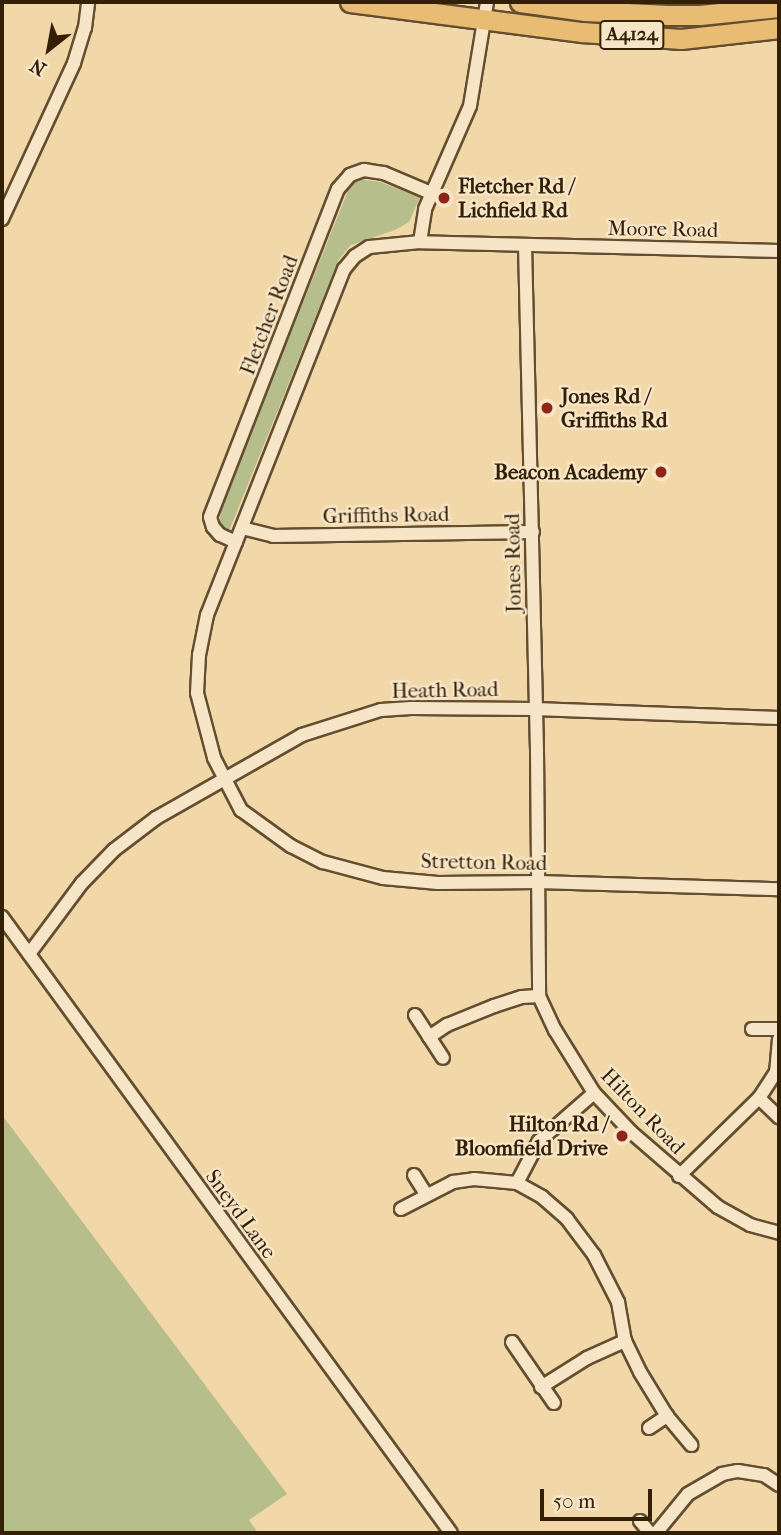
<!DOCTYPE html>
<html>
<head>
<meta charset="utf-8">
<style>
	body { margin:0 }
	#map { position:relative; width:781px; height:1535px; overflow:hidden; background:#f2d7a9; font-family:"IM FELL French Canon",serif }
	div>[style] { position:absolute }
	.green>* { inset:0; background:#b6bf8b }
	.roads { filter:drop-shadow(2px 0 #634e30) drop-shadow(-2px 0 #634e30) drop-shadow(0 2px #634e30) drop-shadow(0 -2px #634e30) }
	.street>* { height:12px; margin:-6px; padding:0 6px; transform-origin:6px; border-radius:6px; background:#f7e5c7 }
	.primary>* { height:19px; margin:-9.5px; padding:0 9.5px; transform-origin:9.5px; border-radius:9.5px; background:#e9bc74 }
	.dots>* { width:19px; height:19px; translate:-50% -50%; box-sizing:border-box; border:4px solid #f7e5c7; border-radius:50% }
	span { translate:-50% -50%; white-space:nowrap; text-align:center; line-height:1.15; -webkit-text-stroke:5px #f7e5c7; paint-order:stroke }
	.shield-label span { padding:2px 5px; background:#f7e5c7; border:2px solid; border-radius:5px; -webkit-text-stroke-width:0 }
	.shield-label { font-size:19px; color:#332007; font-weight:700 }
	.poi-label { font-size:21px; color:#332007; font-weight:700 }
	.left { translate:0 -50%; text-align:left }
	.right { translate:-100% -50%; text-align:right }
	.street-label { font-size:21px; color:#332007 }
	.frame { position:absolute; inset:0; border:4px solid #332007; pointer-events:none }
	.north { position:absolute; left:14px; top:14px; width:70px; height:70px; -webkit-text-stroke:5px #f7e5c7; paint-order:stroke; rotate:211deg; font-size:19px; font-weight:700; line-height:28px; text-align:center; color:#332007 }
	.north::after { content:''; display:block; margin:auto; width:24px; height:32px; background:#332007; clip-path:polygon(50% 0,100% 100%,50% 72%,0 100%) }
	.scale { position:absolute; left:540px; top:1489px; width:112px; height:32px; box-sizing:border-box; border:4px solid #332007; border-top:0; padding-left:9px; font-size:21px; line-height:24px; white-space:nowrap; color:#332007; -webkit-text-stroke:5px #f7e5c7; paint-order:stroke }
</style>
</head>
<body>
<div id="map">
	<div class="green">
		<i style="clip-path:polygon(359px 179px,380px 182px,420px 197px,409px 222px,395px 230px,351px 245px,339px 259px,229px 531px,220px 522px,221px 505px,350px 186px)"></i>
		<i style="clip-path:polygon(2px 1115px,287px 1494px,249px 1520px,258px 1533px,2px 1533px)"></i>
	</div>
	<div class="roads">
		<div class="street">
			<i style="left:2px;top:219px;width:172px;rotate:-65.2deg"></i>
			<i style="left:74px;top:63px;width:37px;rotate:-73deg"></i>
			<i style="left:85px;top:28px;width:26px;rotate:-83deg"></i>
			<i style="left:420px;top:242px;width:33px;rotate:-81deg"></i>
			<i style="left:425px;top:209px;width:112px;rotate:-66.4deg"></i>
			<i style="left:470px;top:106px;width:105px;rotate:-80.7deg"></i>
			<i style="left:525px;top:245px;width:506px;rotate:88.64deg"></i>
			<i style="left:537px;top:751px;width:245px;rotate:89.5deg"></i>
			<i style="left:539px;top:996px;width:38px;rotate:65deg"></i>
			<i style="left:555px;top:1030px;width:74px;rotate:58.2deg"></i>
			<i style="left:594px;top:1093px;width:54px;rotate:46.5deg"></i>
			<i style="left:631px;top:1132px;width:115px;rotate:40.8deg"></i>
			<i style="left:718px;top:1207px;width:37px;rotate:29deg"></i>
			<i style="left:750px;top:1225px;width:30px;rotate:15deg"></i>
			<i style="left:779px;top:251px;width:359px;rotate:-178.6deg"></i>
			<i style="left:420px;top:242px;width:51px;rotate:174.4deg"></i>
			<i style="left:369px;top:247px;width:17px;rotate:147deg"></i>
			<i style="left:355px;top:256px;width:17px;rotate:130deg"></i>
			<i style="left:344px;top:269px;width:372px;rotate:111.6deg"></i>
			<i style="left:207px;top:615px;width:41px;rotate:101.3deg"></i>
			<i style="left:199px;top:655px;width:38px;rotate:93deg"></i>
			<i style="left:197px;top:693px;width:67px;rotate:75.3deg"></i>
			<i style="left:214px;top:758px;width:59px;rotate:62.6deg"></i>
			<i style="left:241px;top:810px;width:62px;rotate:35.8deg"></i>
			<i style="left:291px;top:846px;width:36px;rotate:27deg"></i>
			<i style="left:323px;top:862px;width:62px;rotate:14.9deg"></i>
			<i style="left:383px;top:878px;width:55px;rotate:5.2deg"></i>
			<i style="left:438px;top:883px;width:100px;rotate:-0.6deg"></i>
			<i style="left:538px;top:882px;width:241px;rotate:1.7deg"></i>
			<i style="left:242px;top:528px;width:32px;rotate:14deg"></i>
			<i style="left:273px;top:536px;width:260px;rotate:-0.9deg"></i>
			<i style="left:236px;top:542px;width:17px;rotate:-156deg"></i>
			<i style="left:220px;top:535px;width:11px;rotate:-131deg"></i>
			<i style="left:213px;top:527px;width:10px;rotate:-107deg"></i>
			<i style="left:210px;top:517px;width:352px;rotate:-68.7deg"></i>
			<i style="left:338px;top:189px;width:18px;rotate:-49deg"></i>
			<i style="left:350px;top:175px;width:15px;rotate:-20deg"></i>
			<i style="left:364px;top:170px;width:20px;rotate:9deg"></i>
			<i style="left:384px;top:173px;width:51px;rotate:23.1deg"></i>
			<i style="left:2px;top:917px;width:762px;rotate:53.91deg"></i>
			<i style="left:29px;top:954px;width:89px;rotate:-53.3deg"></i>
			<i style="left:82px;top:883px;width:46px;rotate:-45.9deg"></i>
			<i style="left:114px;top:850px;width:53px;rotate:-37.3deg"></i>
			<i style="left:156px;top:818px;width:168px;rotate:-29.6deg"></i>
			<i style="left:302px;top:735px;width:83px;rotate:-17.6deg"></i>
			<i style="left:381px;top:710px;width:30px;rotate:-4deg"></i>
			<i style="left:411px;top:708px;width:124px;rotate:0.5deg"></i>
			<i style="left:535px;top:709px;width:244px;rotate:2.1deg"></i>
			<i style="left:415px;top:1015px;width:51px;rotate:56.9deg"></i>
			<i style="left:752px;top:1029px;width:27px"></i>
			<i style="left:429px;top:1037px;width:22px;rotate:-34deg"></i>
			<i style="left:447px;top:1025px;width:51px;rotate:-22deg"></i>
			<i style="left:494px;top:1006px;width:29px;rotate:-18deg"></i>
			<i style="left:522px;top:997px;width:17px;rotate:-3deg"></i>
			<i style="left:779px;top:1039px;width:33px;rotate:95deg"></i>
			<i style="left:776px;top:1072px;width:31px;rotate:123deg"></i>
			<i style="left:759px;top:1098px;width:28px;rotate:44deg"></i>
			<i style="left:414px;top:1175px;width:22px;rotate:58deg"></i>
			<i style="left:679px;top:1176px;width:112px;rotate:-44.3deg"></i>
			<i style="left:517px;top:1183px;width:29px;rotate:29deg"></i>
			<i style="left:542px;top:1197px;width:33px;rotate:41deg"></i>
			<i style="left:567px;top:1219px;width:45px;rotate:53.1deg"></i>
			<i style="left:594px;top:1255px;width:53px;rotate:62.9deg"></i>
			<i style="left:618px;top:1302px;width:40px;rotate:80deg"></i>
			<i style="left:625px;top:1341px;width:34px;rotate:64deg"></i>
			<i style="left:640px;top:1372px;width:52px;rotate:58.5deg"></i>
			<i style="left:667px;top:1416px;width:38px;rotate:50deg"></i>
			<i style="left:401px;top:1209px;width:59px;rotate:-27.4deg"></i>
			<i style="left:453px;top:1182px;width:21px;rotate:-8deg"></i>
			<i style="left:474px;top:1179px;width:43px;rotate:5.3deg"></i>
			<i style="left:517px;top:1183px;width:47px;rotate:-62.4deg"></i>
			<i style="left:539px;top:1141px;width:73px;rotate:-41.1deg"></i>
			<i style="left:512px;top:1342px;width:74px;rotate:55.5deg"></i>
			<i style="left:541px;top:1387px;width:54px;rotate:-32.2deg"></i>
			<i style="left:587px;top:1358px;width:42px;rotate:-24.1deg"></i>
			<i style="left:649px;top:1428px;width:22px;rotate:-34deg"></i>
			<i style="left:640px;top:1521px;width:16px;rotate:50deg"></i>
			<i style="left:656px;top:1533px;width:50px;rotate:-50.6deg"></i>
			<i style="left:688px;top:1494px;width:39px;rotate:-30deg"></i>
			<i style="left:722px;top:1474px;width:16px;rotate:-11deg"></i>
			<i style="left:738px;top:1471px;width:26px;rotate:9deg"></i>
			<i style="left:764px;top:1475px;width:18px;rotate:34deg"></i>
		</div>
		<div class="primary">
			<i style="left:350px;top:2px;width:234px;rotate:7.4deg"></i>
			<i style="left:582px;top:32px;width:99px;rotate:4deg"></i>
			<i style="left:681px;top:39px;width:99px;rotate:-6.4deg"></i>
			<i style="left:520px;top:2px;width:66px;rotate:7.9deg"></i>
			<i style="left:585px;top:11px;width:83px;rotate:2.8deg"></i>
			<i style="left:668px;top:15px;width:32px"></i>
			<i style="left:700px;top:15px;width:79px;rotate:-5.8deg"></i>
		</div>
	</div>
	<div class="dots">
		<i style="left:444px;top:198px;background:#8f2418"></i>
		<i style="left:547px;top:408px;background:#8f2418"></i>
		<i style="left:661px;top:472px;background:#8f2418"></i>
		<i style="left:622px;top:1136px;background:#8f2418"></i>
	</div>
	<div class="shield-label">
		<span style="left:632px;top:35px">A4124</span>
	</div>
	<div class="poi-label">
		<span class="left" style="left:458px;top:198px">Fletcher Rd /<br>Lichfield Rd</span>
		<span class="left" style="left:561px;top:408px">Jones Rd /<br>Griffiths Rd</span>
		<span class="right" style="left:647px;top:472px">Beacon Academy</span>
		<span class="right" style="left:608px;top:1136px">Hilton Rd /<br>Bloomfield Drive</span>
	</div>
	<div class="street-label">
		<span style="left:663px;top:229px;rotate:1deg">Moore Road</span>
		<span style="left:269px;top:315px;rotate:-69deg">Fletcher Road</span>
		<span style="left:386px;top:515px;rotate:-1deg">Griffiths Road</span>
		<span style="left:513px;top:563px;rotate:-91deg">Jones Road</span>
		<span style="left:445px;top:690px;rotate:-1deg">Heath Road</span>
		<span style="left:484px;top:862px;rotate:1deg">Stretton Road</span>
		<span style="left:643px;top:1111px;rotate:46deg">Hilton Road</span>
		<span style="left:241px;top:1214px;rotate:54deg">Sneyd Lane</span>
	</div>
	<div class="frame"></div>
	<div class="north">N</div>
	<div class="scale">50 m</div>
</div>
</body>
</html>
